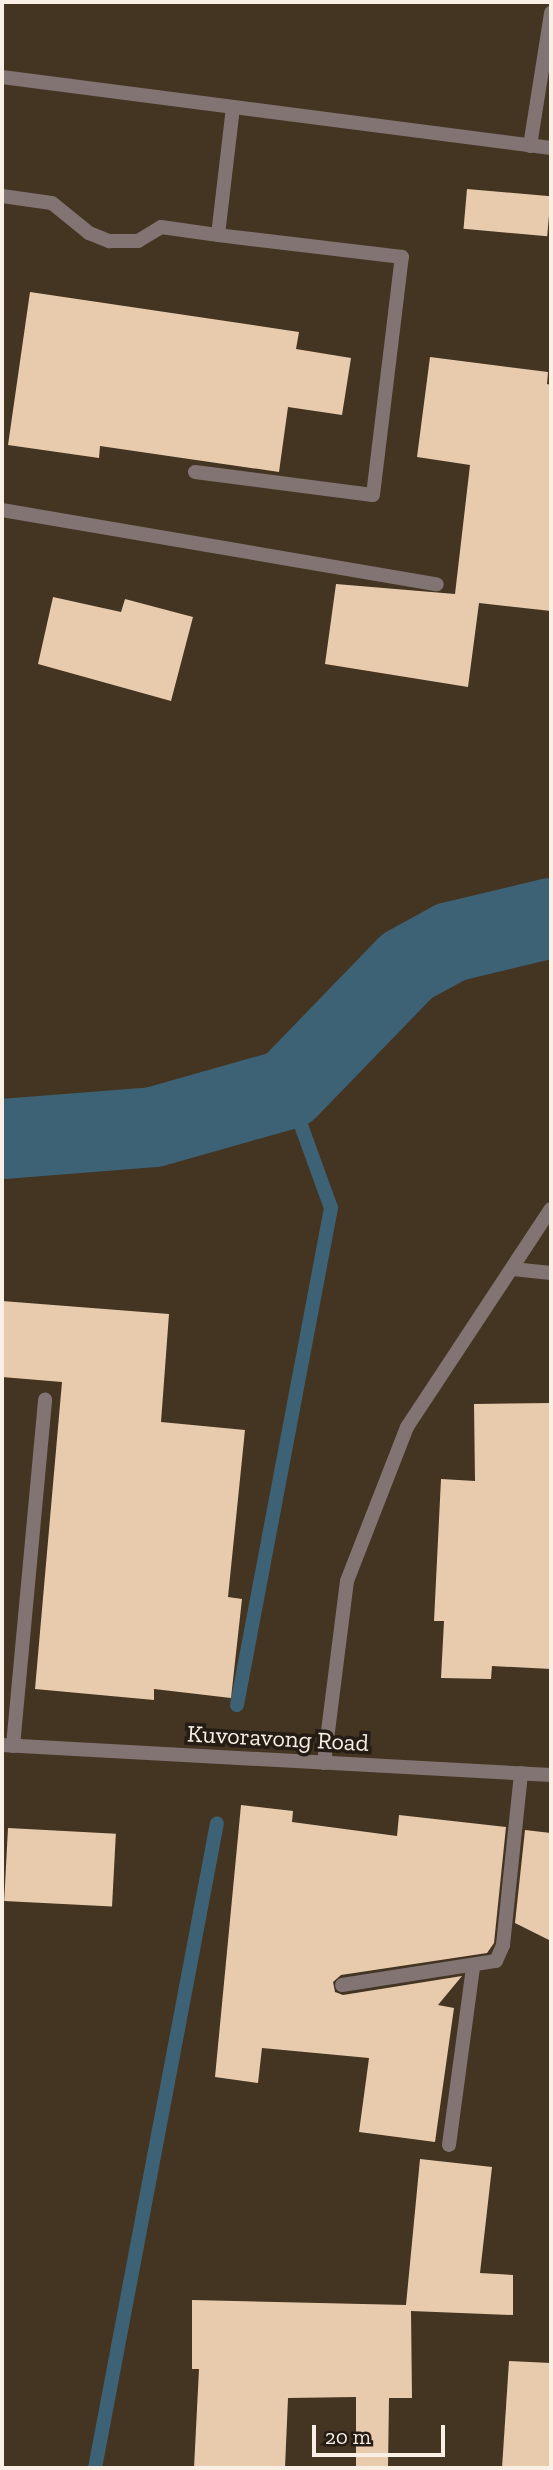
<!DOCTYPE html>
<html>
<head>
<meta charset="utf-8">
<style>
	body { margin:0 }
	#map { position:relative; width:553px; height:2470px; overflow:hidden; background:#443422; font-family:"Zilla Slab",serif }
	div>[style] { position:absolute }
	.stream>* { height:14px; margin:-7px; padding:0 7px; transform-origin:7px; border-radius:7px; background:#3e6275 }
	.river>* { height:80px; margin:-40px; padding:0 40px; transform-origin:40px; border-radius:40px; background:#3e6275 }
	.building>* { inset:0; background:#e8cbad; transform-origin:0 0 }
	.service>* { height:14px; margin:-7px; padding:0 7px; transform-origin:7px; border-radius:7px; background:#817473 }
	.minor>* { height:14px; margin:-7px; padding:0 7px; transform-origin:7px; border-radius:7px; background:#817473 }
	.tertiary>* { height:14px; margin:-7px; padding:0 7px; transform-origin:7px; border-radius:7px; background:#817473 }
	span { translate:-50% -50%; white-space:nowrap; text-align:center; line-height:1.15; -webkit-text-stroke:7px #251d15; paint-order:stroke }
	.street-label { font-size:24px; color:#faefe5 }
	.frame { position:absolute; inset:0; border:4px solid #faefe5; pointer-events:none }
	.scale { position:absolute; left:312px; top:2425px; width:133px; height:32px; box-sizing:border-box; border:4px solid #faefe5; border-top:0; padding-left:9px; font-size:21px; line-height:24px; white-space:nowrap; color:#faefe5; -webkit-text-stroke:5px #251d15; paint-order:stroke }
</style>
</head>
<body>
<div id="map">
	<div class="stream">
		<i style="left:237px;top:1705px;width:506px;rotate:-79.29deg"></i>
		<i style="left:331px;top:1208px;width:127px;rotate:-109.9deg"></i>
		<i style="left:95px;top:2468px;width:656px;rotate:-79.29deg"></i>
	</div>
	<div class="river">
		<i style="left:2px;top:1139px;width:152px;rotate:-4.5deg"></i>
		<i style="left:154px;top:1127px;width:139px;rotate:-15.8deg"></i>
		<i style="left:288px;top:1089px;width:171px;rotate:-45.9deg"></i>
		<i style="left:407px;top:966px;width:50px;rotate:-28.6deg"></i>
		<i style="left:451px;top:942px;width:103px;rotate:-13.5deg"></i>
	</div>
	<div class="building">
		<i style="left:467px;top:189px;width:84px;height:40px;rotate:5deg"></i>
		<i style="clip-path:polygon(30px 292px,299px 332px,296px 349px,351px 358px,342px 415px,288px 407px,279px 472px,100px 446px,99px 458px,8px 445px)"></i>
		<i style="clip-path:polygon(430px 357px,548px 372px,547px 384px,551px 385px,551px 611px,479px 603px,468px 687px,325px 664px,336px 584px,455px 594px,470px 465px,417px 457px)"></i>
		<i style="clip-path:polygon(53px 597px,121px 612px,125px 599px,193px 617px,171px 701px,38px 664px)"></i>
		<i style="clip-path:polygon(2px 1301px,169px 1314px,161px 1422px,245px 1430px,228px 1597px,242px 1599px,231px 1698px,154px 1689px,154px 1700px,35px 1689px,62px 1382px,2px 1377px)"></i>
		<i style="clip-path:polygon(551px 1403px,551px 1669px,492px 1666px,491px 1679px,441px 1678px,444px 1621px,434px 1621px,441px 1479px,475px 1481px,474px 1404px)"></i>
		<i style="clip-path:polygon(241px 1805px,293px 1811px,292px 1822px,397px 1836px,399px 1815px,506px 1827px,494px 1943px,487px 1953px,341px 1975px,333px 1982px,335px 1992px,343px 1995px,462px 1976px,438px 2005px,454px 2008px,435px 2142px,359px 2132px,369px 2058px,262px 2048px,258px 2083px,215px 2077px)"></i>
		<i style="left:8px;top:1828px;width:108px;height:73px;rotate:3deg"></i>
		<i style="clip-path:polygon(525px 1830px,551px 1833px,551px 1941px,515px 1923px)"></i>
		<i style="clip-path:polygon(420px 2159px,492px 2167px,480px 2273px,513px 2275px,513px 2315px,411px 2311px,412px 2398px,389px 2398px,388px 2468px,356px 2468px,356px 2397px,288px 2398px,285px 2468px,194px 2468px,199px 2369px,192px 2369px,192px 2300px,406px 2305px)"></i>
		<i style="clip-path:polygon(509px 2361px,551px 2363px,551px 2468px,502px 2468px)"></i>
	</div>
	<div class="service">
		<i style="left:2px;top:196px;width:50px;rotate:8deg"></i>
		<i style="left:52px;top:203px;width:48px;rotate:39deg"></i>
		<i style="left:89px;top:233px;width:22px;rotate:22deg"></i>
		<i style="left:109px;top:241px;width:29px"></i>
		<i style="left:138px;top:241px;width:27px;rotate:-31deg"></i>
		<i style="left:161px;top:227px;width:58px;rotate:8deg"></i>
		<i style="left:218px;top:235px;width:128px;rotate:-83.3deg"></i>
		<i style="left:195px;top:472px;width:179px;rotate:7.4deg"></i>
		<i style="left:373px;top:495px;width:240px;rotate:-83.1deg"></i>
		<i style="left:402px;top:257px;width:185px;rotate:-173.2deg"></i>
		<i style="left:2px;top:510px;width:441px;rotate:9.7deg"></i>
		<i style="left:13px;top:1746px;width:348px;rotate:-84.7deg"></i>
		<i style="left:342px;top:1985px;width:156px;rotate:-8.9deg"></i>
		<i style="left:496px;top:1961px;width:17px;rotate:-66deg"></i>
		<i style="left:503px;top:1945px;width:173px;rotate:-84deg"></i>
		<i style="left:449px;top:2145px;width:180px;rotate:-82.3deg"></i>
	</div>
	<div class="minor">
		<i style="left:2px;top:77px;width:554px;rotate:7.37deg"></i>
		<i style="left:530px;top:146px;width:135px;rotate:-81deg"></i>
		<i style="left:513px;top:1269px;width:38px;rotate:6deg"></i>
		<i style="left:324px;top:1763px;width:183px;rotate:-82.8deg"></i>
		<i style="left:347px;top:1581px;width:165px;rotate:-68.7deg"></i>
		<i style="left:407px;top:1427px;width:261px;rotate:-56.6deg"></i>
	</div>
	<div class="tertiary">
		<i style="left:2px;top:1745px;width:550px;rotate:3.13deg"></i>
	</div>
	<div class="street-label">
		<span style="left:278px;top:1738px;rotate:3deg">Kuvoravong Road</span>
	</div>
	<div class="frame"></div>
	<div class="scale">20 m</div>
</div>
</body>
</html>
